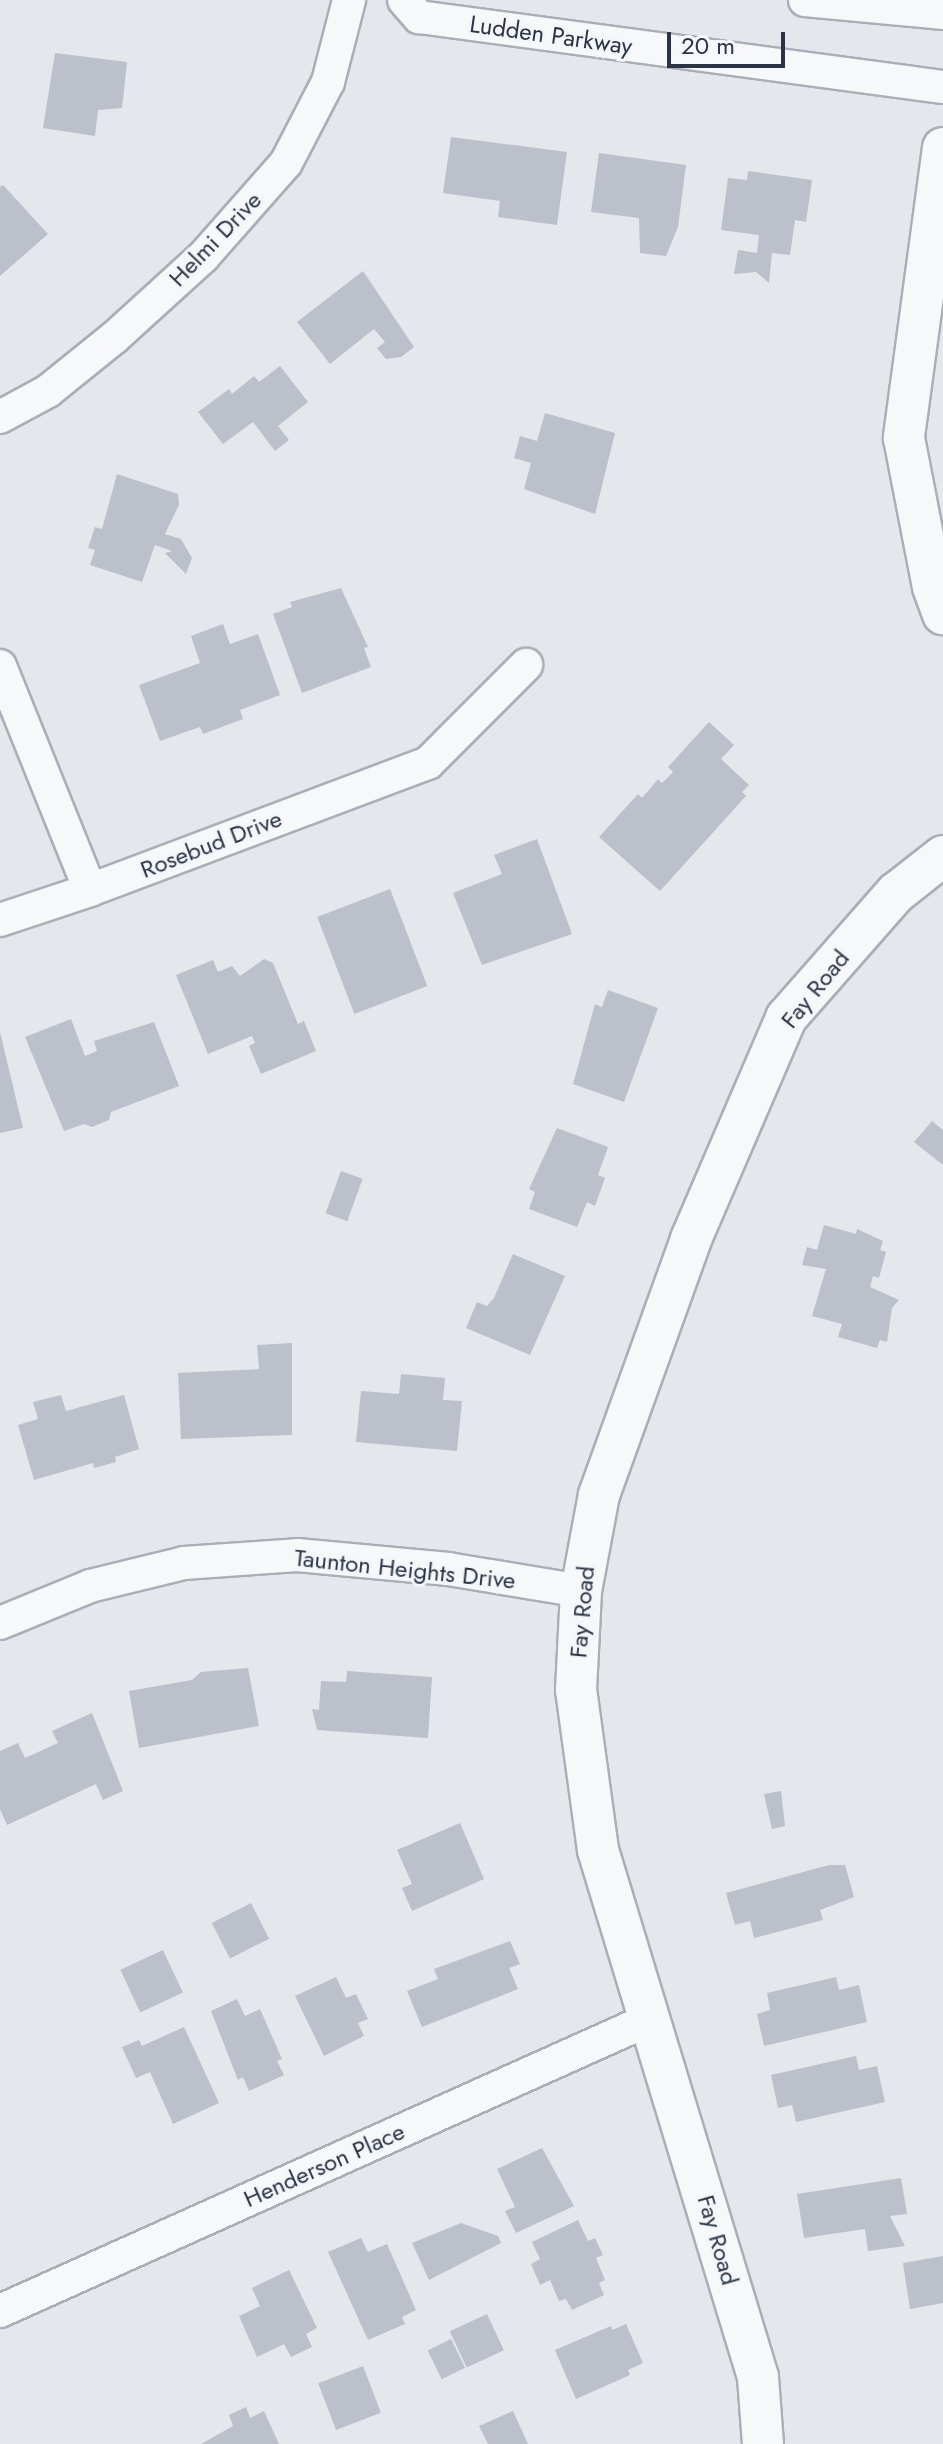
<!DOCTYPE html>
<html>
<head>
<meta charset="utf-8">
<style>
	body { margin:0 }
	#map { position:relative; width:943px; height:2444px; overflow:hidden; background:#e4e7ec; font-family:Jost,sans-serif }
	div>[style] { position:absolute }
	.building>* { inset:0; background:#bbc0ca; transform-origin:0 0 }
	.roads { filter:drop-shadow(2px 0 #a9aeb7) drop-shadow(-2px 0 #a9aeb7) drop-shadow(0 2px #a9aeb7) drop-shadow(0 -2px #a9aeb7) }
	.minor>* { height:32px; margin:-16px; padding:0 16px; transform-origin:16px; border-radius:16px; background:#f7f8fa }
	.tertiary>* { height:40px; margin:-20px; padding:0 20px; transform-origin:20px; border-radius:20px; background:#f7f8fa }
	span { translate:-50% -50%; white-space:nowrap; text-align:center; line-height:1.15; -webkit-text-stroke:6px #f4f6f9; paint-order:stroke }
	.street-label { font-size:24px; color:#2b3445 }
	.scale { position:absolute; left:667px; top:32px; width:118px; height:36px; box-sizing:border-box; border:4px solid #2b3445; border-top:0; padding-left:10px; font-size:24px; line-height:28px; white-space:nowrap; color:#2b3445; -webkit-text-stroke:6px #f4f6f9; paint-order:stroke }
</style>
</head>
<body>
<div id="map">
	<div class="building">
		<i style="clip-path:polygon(55px 53px,127px 62px,122px 108px,98px 110px,95px 136px,43px 128px)"></i>
		<i style="clip-path:polygon(451px 137px,567px 152px,557px 225px,498px 217px,500px 201px,443px 193px)"></i>
		<i style="clip-path:polygon(599px 153px,686px 165px,678px 227px,666px 256px,640px 253px,639px 218px,591px 212px)"></i>
		<i style="clip-path:polygon(748px 171px,812px 180px,806px 222px,795px 220px,790px 255px,772px 253px,769px 283px,756px 272px,734px 274px,738px 250px,757px 253px,759px 235px,721px 230px,728px 178px,747px 180px)"></i>
		<i style="clip-path:polygon(3px 185px,48px 234px,0 276px,0 187px)"></i>
		<i style="clip-path:polygon(363px 271px,414px 347px,401px 357px,386px 359px,377px 348px,385px 342px,374px 329px,330px 364px,297px 322px)"></i>
		<i style="clip-path:polygon(280px 366px,308px 402px,278px 426px,289px 440px,275px 451px,253px 422px,223px 444px,198px 412px,229px 389px,232px 394px,254px 376px,259px 382px)"></i>
		<i style="clip-path:polygon(545px 413px,615px 433px,595px 514px,524px 489px,531px 463px,514px 458px,520px 436px,537px 441px)"></i>
		<i style="clip-path:polygon(117px 474px,178px 494px,179px 505px,165px 534px,181px 539px,192px 558px,186px 574px,165px 553px,172px 551px,155px 545px,142px 582px,90px 565px,95px 550px,88px 548px,95px 527px,102px 529px)"></i>
		<i style="clip-path:polygon(341px 588px,368px 647px,364px 648px,371px 667px,302px 693px,273px 614px,292px 607px,290px 602px)"></i>
		<i style="clip-path:polygon(223px 624px,230px 644px,258px 634px,280px 695px,240px 710px,243px 719px,203px 734px,200px 727px,160px 741px,139px 685px,200px 663px,191px 636px)"></i>
		<i style="clip-path:polygon(709px 722px,734px 745px,721px 759px,749px 785px,742px 792px,746px 796px,660px 891px,599px 837px,638px 794px,642px 798px,658px 779px,662px 783px,673px 772px,668px 767px)"></i>
		<i style="clip-path:polygon(537px 839px,572px 934px,482px 965px,453px 893px,502px 874px,494px 855px)"></i>
		<i style="left:390px;top:889px;width:104px;height:78px;rotate:69deg"></i>
		<i style="clip-path:polygon(264px 959px,273px 963px,298px 1024px,304px 1021px,316px 1051px,261px 1074px,249px 1046px,255px 1043px,252px 1036px,208px 1054px,176px 975px,213px 960px,218px 972px,232px 966px,240px 976px)"></i>
		<i style="clip-path:polygon(608px 990px,658px 1008px,624px 1102px,573px 1084px,595px 1004px,602px 1007px)"></i>
		<i style="clip-path:polygon(71px 1019px,85px 1056px,97px 1051px,94px 1041px,154px 1022px,179px 1086px,111px 1112px,109px 1120px,92px 1127px,84px 1124px,64px 1131px,25px 1037px)"></i>
		<i style="clip-path:polygon(0 1032px,23px 1128px,0 1133px)"></i>
		<i style="clip-path:polygon(932px 1121px,943px 1130px,943px 1165px,914px 1142px)"></i>
		<i style="clip-path:polygon(557px 1128px,608px 1147px,598px 1175px,605px 1178px,595px 1206px,587px 1202px,577px 1227px,529px 1209px,535px 1192px,529px 1189px)"></i>
		<i style="left:341px;top:1171px;width:23px;height:45px;rotate:20deg"></i>
		<i style="clip-path:polygon(824px 1225px,856px 1234px,857px 1229px,883px 1241px,880px 1250px,886px 1252px,879px 1278px,873px 1276px,870px 1287px,899px 1300px,892px 1308px,887px 1342px,880px 1340px,877px 1348px,838px 1337px,842px 1324px,812px 1316px,826px 1269px,802px 1265px,807px 1247px,817px 1250px)"></i>
		<i style="clip-path:polygon(513px 1254px,565px 1276px,530px 1355px,466px 1328px,477px 1302px,487px 1306px,494px 1298px)"></i>
		<i style="clip-path:polygon(292px 1343px,292px 1435px,181px 1439px,178px 1373px,259px 1369px,257px 1345px)"></i>
		<i style="clip-path:polygon(401px 1374px,445px 1378px,443px 1400px,462px 1401px,457px 1451px,356px 1442px,361px 1391px,399px 1394px)"></i>
		<i style="clip-path:polygon(61px 1395px,66px 1411px,124px 1395px,139px 1449px,115px 1457px,116px 1462px,94px 1468px,93px 1463px,34px 1480px,18px 1425px,38px 1419px,33px 1402px)"></i>
		<i style="clip-path:polygon(248px 1668px,259px 1726px,139px 1748px,129px 1691px,192px 1680px,201px 1672px)"></i>
		<i style="clip-path:polygon(347px 1671px,432px 1677px,428px 1738px,317px 1730px,312px 1709px,319px 1710px,321px 1681px,346px 1682px)"></i>
		<i style="clip-path:polygon(92px 1713px,123px 1791px,103px 1800px,96px 1784px,7px 1825px,0 1809px,0 1751px,18px 1743px,25px 1758px,58px 1743px,52px 1731px)"></i>
		<i style="clip-path:polygon(781px 1791px,785px 1826px,772px 1829px,764px 1794px)"></i>
		<i style="clip-path:polygon(460px 1823px,484px 1879px,412px 1911px,402px 1888px,412px 1884px,397px 1850px)"></i>
		<i style="clip-path:polygon(829px 1865px,845px 1865px,854px 1897px,820px 1910px,823px 1920px,754px 1938px,750px 1921px,735px 1925px,726px 1893px)"></i>
		<i style="left:251px;top:1903px;width:40px;height:44px;rotate:63deg"></i>
		<i style="clip-path:polygon(510px 1941px,520px 1964px,509px 1968px,518px 1989px,422px 2027px,407px 1991px,438px 1979px,434px 1969px)"></i>
		<i style="left:163px;top:1950px;width:47px;height:47px;rotate:65deg"></i>
		<i style="clip-path:polygon(336px 1977px,346px 1998px,356px 1994px,368px 2019px,358px 2023px,364px 2036px,324px 2056px,295px 1996px)"></i>
		<i style="clip-path:polygon(836px 1977px,839px 1990px,859px 1985px,867px 2022px,764px 2046px,757px 2014px,770px 2010px,767px 1993px)"></i>
		<i style="clip-path:polygon(237px 1999px,245px 2016px,260px 2009px,282px 2059px,277px 2061px,284px 2075px,249px 2091px,243px 2077px,238px 2080px,211px 2011px)"></i>
		<i style="clip-path:polygon(184px 2027px,219px 2103px,173px 2124px,150px 2072px,136px 2078px,122px 2047px,139px 2040px,142px 2046px)"></i>
		<i style="clip-path:polygon(856px 2056px,859px 2070px,877px 2066px,885px 2102px,796px 2122px,792px 2105px,778px 2108px,771px 2075px)"></i>
		<i style="clip-path:polygon(542px 2148px,574px 2206px,516px 2233px,505px 2211px,515px 2207px,497px 2169px)"></i>
		<i style="clip-path:polygon(901px 2178px,907px 2214px,890px 2216px,905px 2246px,868px 2251px,865px 2229px,804px 2238px,797px 2194px)"></i>
		<i style="clip-path:polygon(578px 2220px,588px 2241px,595px 2238px,603px 2255px,596px 2258px,605px 2280px,599px 2283px,604px 2295px,572px 2310px,566px 2299px,559px 2301px,550px 2280px,540px 2285px,531px 2264px,540px 2259px,532px 2242px)"></i>
		<i style="clip-path:polygon(461px 2223px,498px 2236px,501px 2243px,429px 2280px,412px 2243px)"></i>
		<i style="clip-path:polygon(361px 2238px,368px 2252px,387px 2244px,416px 2310px,402px 2317px,405px 2324px,368px 2340px,328px 2252px)"></i>
		<i style="clip-path:polygon(943px 2256px,943px 2303px,910px 2309px,903px 2263px)"></i>
		<i style="clip-path:polygon(289px 2270px,317px 2328px,306px 2334px,312px 2347px,291px 2357px,284px 2344px,257px 2357px,239px 2316px,260px 2306px,252px 2288px)"></i>
		<i style="left:487px;top:2314px;width:40px;height:41px;rotate:65deg"></i>
		<i style="clip-path:polygon(626px 2324px,643px 2363px,628px 2370px,630px 2375px,576px 2399px,555px 2350px,611px 2326px,612px 2330px)"></i>
		<i style="left:451px;top:2339px;width:32px;height:26px;rotate:64deg"></i>
		<i style="left:363px;top:2366px;width:50px;height:48px;rotate:69deg"></i>
		<i style="clip-path:polygon(246px 2407px,250px 2418px,264px 2411px,279px 2444px,201px 2444px,233px 2426px,229px 2415px)"></i>
		<i style="clip-path:polygon(513px 2411px,528px 2444px,488px 2444px,479px 2426px)"></i>
	</div>
	<div class="roads">
		<div class="minor">
			<i style="left:404px;top:0;width:23px;rotate:49deg"></i>
			<i style="left:419px;top:17px;width:529px;rotate:7.61deg"></i>
			<i style="left:805px;top:0;width:139px;rotate:5.4deg"></i>
			<i style="left:0;top:417px;width:55px;rotate:-28.4deg"></i>
			<i style="left:48px;top:391px;width:86px;rotate:-38.9deg"></i>
			<i style="left:115px;top:337px;width:119px;rotate:-42.3deg"></i>
			<i style="left:203px;top:257px;width:125px;rotate:-48.6deg"></i>
			<i style="left:286px;top:163px;width:91px;rotate:-62.6deg"></i>
			<i style="left:328px;top:82px;width:85px;rotate:-75.6deg"></i>
			<i style="left:0;top:666px;width:241px;rotate:68.1deg"></i>
			<i style="left:90px;top:890px;width:361px;rotate:-20.6deg"></i>
			<i style="left:428px;top:763px;width:139px;rotate:-45deg"></i>
			<i style="left:0;top:920px;width:95px;rotate:-18.4deg"></i>
			<i style="left:0;top:1623px;width:97px;rotate:-22.3deg"></i>
			<i style="left:90px;top:1586px;width:97px;rotate:-13.7deg"></i>
			<i style="left:184px;top:1563px;width:113px;rotate:-4deg"></i>
			<i style="left:297px;top:1555px;width:152px;rotate:5.3deg"></i>
			<i style="left:448px;top:1569px;width:135px;rotate:9.4deg"></i>
			<i style="left:0;top:2311px;width:710px;rotate:-24.18deg"></i>
		</div>
		<div class="tertiary">
			<i style="left:943px;top:148px;width:293px;rotate:97.7deg"></i>
			<i style="left:904px;top:438px;width:152px;rotate:79deg"></i>
			<i style="left:933px;top:587px;width:29px;rotate:70deg"></i>
			<i style="left:763px;top:2444px;width:67px;rotate:-94.3deg"></i>
			<i style="left:758px;top:2377px;width:551px;rotate:-106.89deg"></i>
			<i style="left:598px;top:1850px;width:162px;rotate:-97.8deg"></i>
			<i style="left:576px;top:1690px;width:99px;rotate:-87.1deg"></i>
			<i style="left:581px;top:1591px;width:98px;rotate:-79.4deg"></i>
			<i style="left:599px;top:1495px;width:272px;rotate:-70.2deg"></i>
			<i style="left:691px;top:1239px;width:241px;rotate:-66.7deg"></i>
			<i style="left:786px;top:1018px;width:167px;rotate:-48.7deg"></i>
			<i style="left:896px;top:893px;width:60px;rotate:-38.2deg"></i>
		</div>
	</div>
	<div class="street-label">
		<span style="left:551px;top:35px;rotate:8deg">Ludden Parkway</span>
		<span style="left:215px;top:239px;rotate:-46deg">Helmi Drive</span>
		<span style="left:211px;top:844px;rotate:-21deg">Rosebud Drive</span>
		<span style="left:815px;top:989px;rotate:-51deg">Fay Road</span>
		<span style="left:405px;top:1569px;rotate:6deg">Taunton Heights Drive</span>
		<span style="left:582px;top:1612px;rotate:-85deg">Fay Road</span>
		<span style="left:324px;top:2165px;rotate:-24deg">Henderson Place</span>
		<span style="left:718px;top:2240px;rotate:74deg">Fay Road</span>
	</div>
	<div class="scale">20 m</div>
</div>
</body>
</html>
